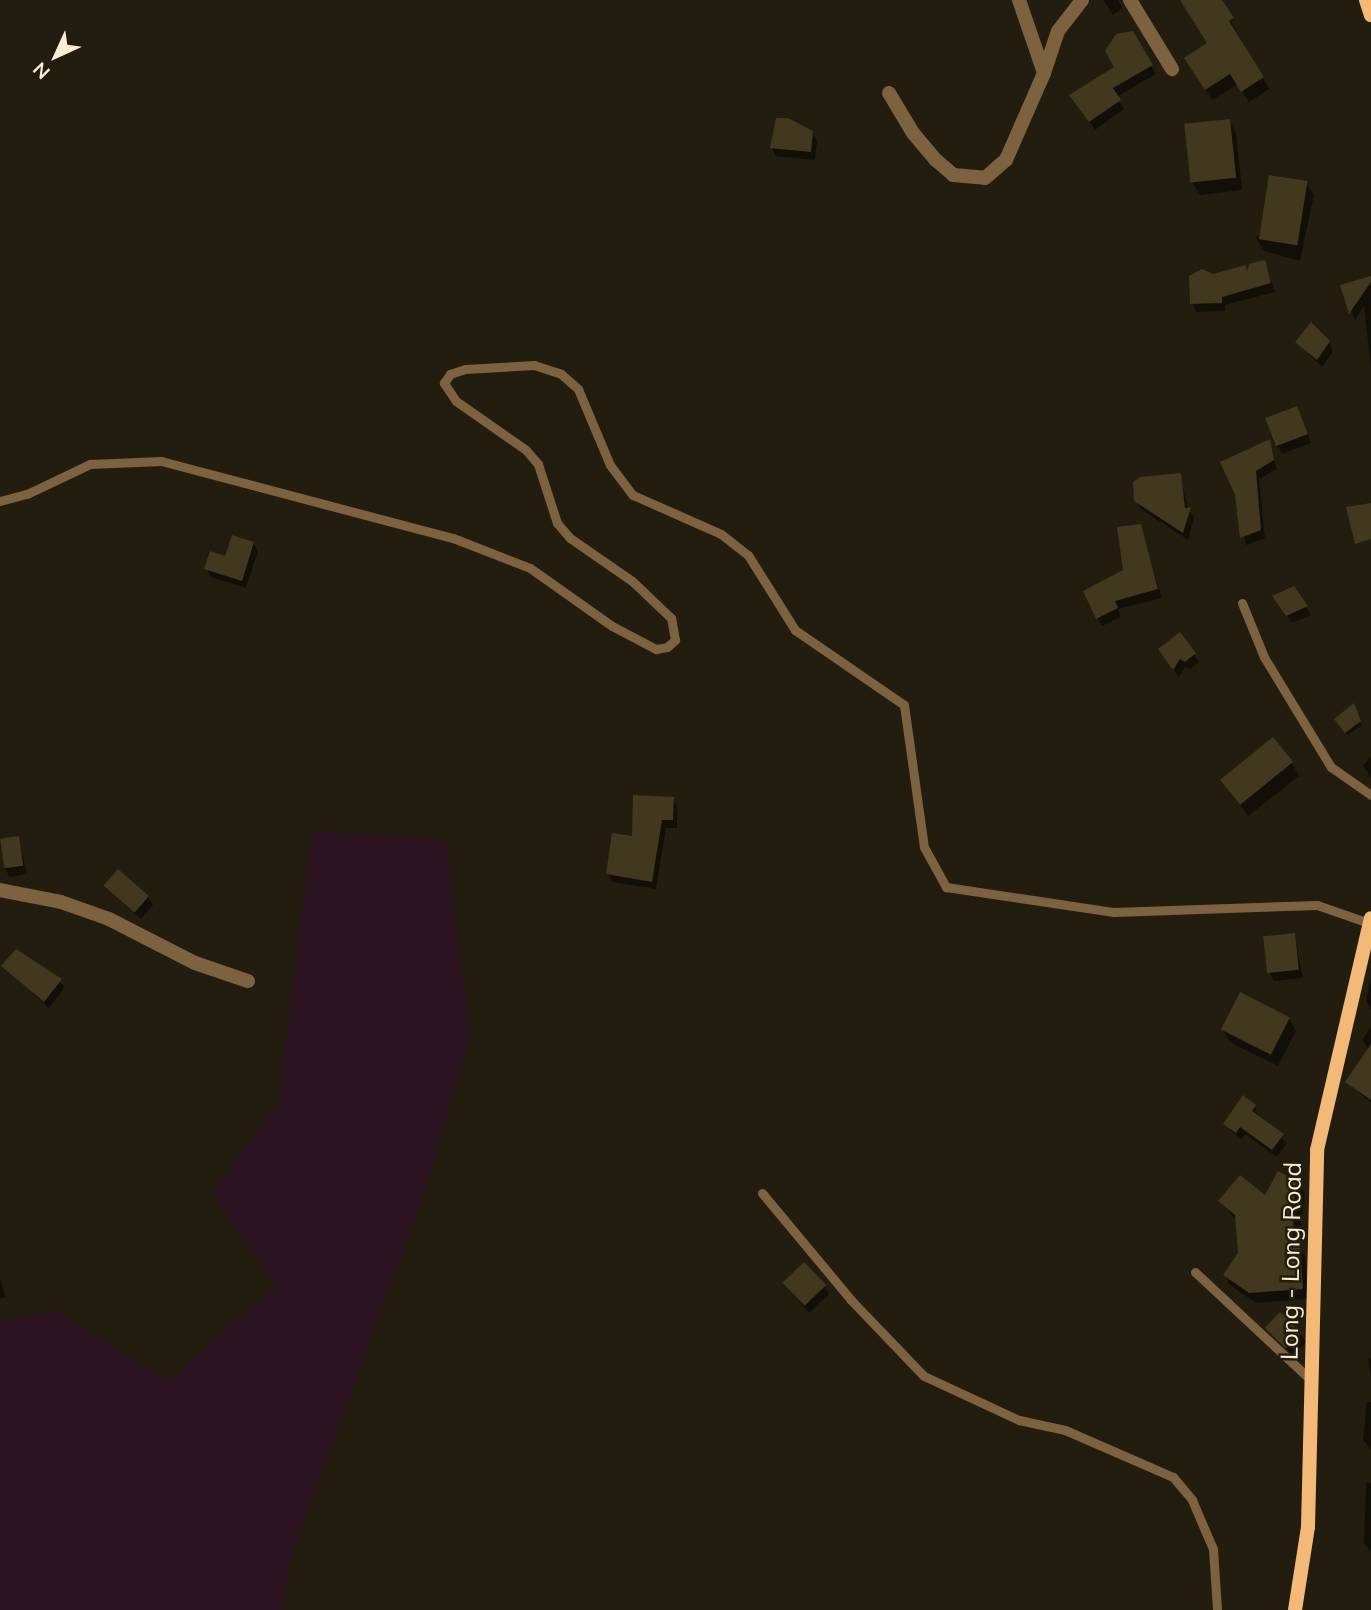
<!DOCTYPE html>
<html>
<head>
<meta charset="utf-8">
<style>
	body { margin:0 }
	#map { position:relative; width:1371px; height:1610px; overflow:hidden; background:#231d10; font-family:Mulish,sans-serif }
	div>[style] { position:absolute }
	.green>* { inset:0; background:#2c1420 }
	.shadow>* { inset:0; background:#0007 }
	.building>* { inset:0; background:#42381e; transform-origin:0 0 }
	.service>* { height:9px; margin:-4.5px; padding:0 4.5px; transform-origin:4.5px; border-radius:4.5px; background:#7d6240 }
	.minor>* { height:14px; margin:-7px; padding:0 7px; transform-origin:7px; border-radius:7px; background:#7d6240 }
	.secondary>* { height:14px; margin:-7px; padding:0 7px; transform-origin:7px; border-radius:7px; background:#f2b977 }
	span { translate:-50% -50%; white-space:nowrap; text-align:center; line-height:1.15; -webkit-text-stroke:5px #231d10; paint-order:stroke }
	.street-label { font-size:24px; color:#fbedd6 }
	.north { position:absolute; left:21px; top:21px; width:70px; height:70px; -webkit-text-stroke:5px #231d10; paint-order:stroke; rotate:225deg; font-size:19px; font-weight:700; line-height:28px; text-align:center; color:#fbedd6 }
	.north::after { content:''; display:block; margin:auto; width:24px; height:32px; background:#fbedd6; clip-path:polygon(50% 0,100% 100%,50% 72%,0 100%) }
</style>
</head>
<body>
<div id="map">
	<div class="green">
		<i style="clip-path:polygon(312px 831px,446px 840px,470px 1039px,422px 1198px,289px 1563px,283px 1610px,0 1610px,0 1321px,57px 1311px,168px 1381px,276px 1286px,212px 1192px,279px 1101px)"></i>
	</div>
	<div class="shadow">
		<i style="clip-path:polygon(1103px 0,1118px 0,1122px 8px,1113px 15px)"></i>
		<i style="clip-path:polygon(1182px 0,1219px 0,1269px 89px,1249px 102px,1238px 84px,1212px 100px,1192px 69px,1209px 44px)"></i>
		<i style="clip-path:polygon(1132px 33px,1156px 74px,1116px 97px,1124px 109px,1095px 130px,1076px 103px,1116px 67px)"></i>
		<i style="clip-path:polygon(1229px 120px,1236px 133px,1242px 190px,1200px 195px,1192px 182px)"></i>
		<i style="clip-path:polygon(812px 132px,817px 141px,815px 160px,776px 156px,772px 148px)"></i>
		<i style="clip-path:polygon(1306px 183px,1314px 195px,1300px 261px,1264px 251px,1256px 238px)"></i>
		<i style="clip-path:polygon(1264px 262px,1275px 292px,1225px 305px,1225px 311px,1196px 312px,1192px 303px,1213px 276px,1245px 267px,1248px 273px)"></i>
		<i style="clip-path:polygon(1371px 278px,1371px 368px,1364px 306px,1355px 320px,1342px 286px)"></i>
		<i style="clip-path:polygon(1297px 342px,1329px 342px,1333px 351px,1322px 367px)"></i>
		<i style="clip-path:polygon(1297px 409px,1311px 443px,1282px 454px,1277px 446px)"></i>
		<i style="clip-path:polygon(1269px 442px,1277px 469px,1259px 479px,1265px 538px,1246px 545px,1237px 495px)"></i>
		<i style="clip-path:polygon(1180px 475px,1188px 509px,1194px 517px,1188px 540px,1141px 509px,1136px 500px)"></i>
		<i style="clip-path:polygon(1140px 526px,1162px 598px,1118px 609px,1121px 617px,1102px 626px,1097px 618px,1125px 571px)"></i>
		<i style="clip-path:polygon(253px 543px,258px 551px,246px 588px,211px 577px,206px 568px)"></i>
		<i style="clip-path:polygon(1294px 589px,1311px 615px,1292px 623px,1279px 604px)"></i>
		<i style="clip-path:polygon(1180px 634px,1199px 662px,1190px 669px,1185px 667px,1179px 677px,1165px 658px)"></i>
		<i style="clip-path:polygon(1355px 709px,1362px 725px,1348px 735px,1338px 722px)"></i>
		<i style="clip-path:polygon(1371px 756px,1371px 777px,1363px 766px)"></i>
		<i style="clip-path:polygon(1292px 763px,1299px 776px,1248px 816px,1221px 779px)"></i>
		<i style="clip-path:polygon(673px 798px,677px 807px,677px 828px,666px 828px,656px 889px,612px 882px,608px 874px)"></i>
		<i style="clip-path:polygon(18px 838px,27px 874px,10px 877px,5px 869px)"></i>
		<i style="clip-path:polygon(106px 886px,148px 897px,153px 905px,141px 919px)"></i>
		<i style="clip-path:polygon(1294px 934px,1303px 978px,1274px 981px,1269px 972px)"></i>
		<i style="clip-path:polygon(38px 963px,65px 987px,49px 1008px,3px 966px,35px 968px)"></i>
		<i style="clip-path:polygon(1371px 977px,1371px 1009px,1366px 1001px)"></i>
		<i style="clip-path:polygon(1289px 1018px,1296px 1031px,1278px 1066px,1231px 1043px,1223px 1030px)"></i>
		<i style="clip-path:polygon(1371px 1027px,1371px 1103px,1347px 1082px,1369px 1050px,1362px 1040px)"></i>
		<i style="clip-path:polygon(1255px 1106px,1258px 1117px,1287px 1143px,1277px 1157px,1245px 1134px,1241px 1140px,1225px 1124px)"></i>
		<i style="clip-path:polygon(1299px 1184px,1305px 1194px,1297px 1246px,1305px 1256px,1308px 1299px,1256px 1303px,1230px 1285px,1225px 1275px,1240px 1253px,1237px 1221px,1220px 1201px,1266px 1198px)"></i>
		<i style="clip-path:polygon(0 1279px,6px 1297px,0 1299px)"></i>
		<i style="clip-path:polygon(784px 1283px,824px 1286px,829px 1294px,809px 1313px)"></i>
		<i style="clip-path:polygon(1268px 1328px,1301px 1334px,1306px 1342px,1293px 1356px)"></i>
		<i style="clip-path:polygon(1371px 1358px,1371px 1376px,1368px 1359px)"></i>
		<i style="clip-path:polygon(1367px 1402px,1371px 1402px,1371px 1449px,1363px 1440px)"></i>
		<i style="clip-path:polygon(1366px 1483px,1371px 1483px,1371px 1552px,1364px 1543px)"></i>
	</div>
	<div class="building">
		<i style="clip-path:polygon(1180px 0,1222px 0,1234px 18px,1229px 21px,1264px 77px,1241px 92px,1230px 74px,1205px 90px,1184px 58px,1207px 43px)"></i>
		<i style="clip-path:polygon(1133px 31px,1153px 65px,1113px 88px,1121px 100px,1089px 122px,1069px 95px,1114px 67px,1105px 51px,1116px 34px)"></i>
		<i style="clip-path:polygon(776px 118px,788px 118px,813px 131px,811px 152px,770px 148px)"></i>
		<i style="left:1230px;top:119px;width:59px;height:46px;rotate:84deg"></i>
		<i style="left:1269px;top:175px;width:39px;height:65px;rotate:9deg"></i>
		<i style="clip-path:polygon(1265px 260px,1271px 283px,1222px 297px,1222px 303px,1190px 304px,1189px 276px,1202px 269px,1213px 274px,1246px 265px,1247px 272px,1249px 264px)"></i>
		<i style="clip-path:polygon(1371px 276px,1371px 282px,1349px 314px,1340px 285px)"></i>
		<i style="clip-path:polygon(1311px 322px,1330px 341px,1317px 360px,1295px 342px)"></i>
		<i style="left:1297px;top:406px;width:30px;height:34px;rotate:69deg"></i>
		<i style="clip-path:polygon(1270px 439px,1274px 460px,1256px 471px,1261px 530px,1240px 538px,1235px 495px,1220px 462px)"></i>
		<i style="clip-path:polygon(1181px 473px,1185px 508px,1191px 507px,1183px 533px,1134px 501px,1133px 482px,1140px 477px)"></i>
		<i style="clip-path:polygon(1371px 503px,1371px 539px,1355px 544px,1346px 507px)"></i>
		<i style="clip-path:polygon(1141px 524px,1158px 589px,1115px 601px,1118px 608px,1096px 619px,1083px 591px,1123px 570px,1117px 527px)"></i>
		<i style="clip-path:polygon(232px 535px,254px 542px,242px 581px,204px 569px,210px 551px,225px 556px)"></i>
		<i style="clip-path:polygon(1294px 586px,1308px 606px,1286px 616px,1272px 596px)"></i>
		<i style="clip-path:polygon(1180px 632px,1196px 653px,1185px 662px,1180px 659px,1173px 670px,1158px 649px)"></i>
		<i style="clip-path:polygon(1354px 703px,1361px 721px,1345px 733px,1334px 719px)"></i>
		<i style="left:1273px;top:737px;width:32px;height:68px;rotate:51deg"></i>
		<i style="clip-path:polygon(633px 795px,674px 797px,673px 820px,662px 820px,652px 882px,606px 874px,612px 833px,632px 836px)"></i>
		<i style="left:19px;top:836px;width:30px;height:19px;rotate:82deg"></i>
		<i style="left:118px;top:869px;width:41px;height:22px;rotate:41deg"></i>
		<i style="left:1295px;top:933px;width:37px;height:32px;rotate:84deg"></i>
		<i style="clip-path:polygon(16px 949px,62px 979px,44px 1002px,1px 966px)"></i>
		<i style="left:1240px;top:992px;width:56px;height:42px;rotate:27deg"></i>
		<i style="clip-path:polygon(1371px 1044px,1371px 1100px,1345px 1082px)"></i>
		<i style="clip-path:polygon(1243px 1095px,1256px 1105px,1252px 1111px,1284px 1134px,1272px 1150px,1240px 1127px,1236px 1133px,1223px 1124px)"></i>
		<i style="clip-path:polygon(1278px 1171px,1301px 1183px,1295px 1193px,1292px 1245px,1300px 1244px,1303px 1289px,1249px 1293px,1223px 1275px,1238px 1253px,1235px 1215px,1218px 1201px,1240px 1175px,1265px 1195px)"></i>
		<i style="left:804px;top:1262px;width:32px;height:30px;rotate:46deg"></i>
		<i style="left:1280px;top:1312px;width:30px;height:22px;rotate:44deg"></i>
	</div>
	<div class="service">
		<i style="left:0;top:501px;width:28px;rotate:-15deg"></i>
		<i style="left:27px;top:494px;width:70px;rotate:-25.5deg"></i>
		<i style="left:90px;top:464px;width:71px;rotate:-2.4deg"></i>
		<i style="left:161px;top:461px;width:302px;rotate:14.8deg"></i>
		<i style="left:453px;top:538px;width:83px;rotate:21.3deg"></i>
		<i style="left:530px;top:568px;width:100px;rotate:35.3deg"></i>
		<i style="left:612px;top:626px;width:50px;rotate:27.6deg"></i>
		<i style="left:656px;top:649px;width:11px;rotate:-10deg"></i>
		<i style="left:667px;top:647px;width:11px;rotate:-41deg"></i>
		<i style="left:675px;top:640px;width:22px;rotate:-100deg"></i>
		<i style="left:671px;top:618px;width:54px;rotate:-136.5deg"></i>
		<i style="left:632px;top:581px;width:75px;rotate:-145.3deg"></i>
		<i style="left:570px;top:538px;width:20px;rotate:-131deg"></i>
		<i style="left:557px;top:523px;width:62px;rotate:-107.9deg"></i>
		<i style="left:538px;top:464px;width:18px;rotate:-131deg"></i>
		<i style="left:526px;top:450px;width:85px;rotate:-145deg"></i>
		<i style="left:456px;top:401px;width:22px;rotate:-124deg"></i>
		<i style="left:444px;top:383px;width:11px;rotate:-56deg"></i>
		<i style="left:450px;top:374px;width:16px;rotate:-18deg"></i>
		<i style="left:465px;top:369px;width:69px;rotate:-3.3deg"></i>
		<i style="left:534px;top:365px;width:28px;rotate:18deg"></i>
		<i style="left:561px;top:374px;width:23px;rotate:41deg"></i>
		<i style="left:578px;top:389px;width:82px;rotate:67.2deg"></i>
		<i style="left:610px;top:465px;width:38px;rotate:53deg"></i>
		<i style="left:633px;top:495px;width:96px;rotate:23.9deg"></i>
		<i style="left:721px;top:534px;width:34px;rotate:38deg"></i>
		<i style="left:748px;top:555px;width:89px;rotate:57.9deg"></i>
		<i style="left:795px;top:630px;width:132px;rotate:34.5deg"></i>
		<i style="left:904px;top:705px;width:143px;rotate:82deg"></i>
		<i style="left:924px;top:847px;width:46px;rotate:61.2deg"></i>
		<i style="left:946px;top:887px;width:170px;rotate:8.5deg"></i>
		<i style="left:1114px;top:912px;width:203px;rotate:-2deg"></i>
		<i style="left:1317px;top:905px;width:55px;rotate:19.1deg"></i>
		<i style="left:1242px;top:603px;width:58px;rotate:67.8deg"></i>
		<i style="left:1264px;top:657px;width:129px;rotate:58.7deg"></i>
		<i style="left:1331px;top:767px;width:49px;rotate:35deg"></i>
		<i style="left:762px;top:1193px;width:139px;rotate:50.2deg"></i>
		<i style="left:851px;top:1300px;width:105px;rotate:46.2deg"></i>
		<i style="left:924px;top:1376px;width:105px;rotate:24.9deg"></i>
		<i style="left:1019px;top:1420px;width:47px;rotate:12.3deg"></i>
		<i style="left:1065px;top:1430px;width:118px;rotate:23.5deg"></i>
		<i style="left:1173px;top:1477px;width:30px;rotate:50deg"></i>
		<i style="left:1192px;top:1500px;width:53px;rotate:66.8deg"></i>
		<i style="left:1213px;top:1549px;width:61px;rotate:86.2deg"></i>
		<i style="left:1195px;top:1272px;width:160px;rotate:43deg"></i>
	</div>
	<div class="minor">
		<i style="left:1019px;top:0;width:77px;rotate:71.1deg"></i>
		<i style="left:1044px;top:73px;width:44px;rotate:-71.6deg"></i>
		<i style="left:1058px;top:31px;width:39px;rotate:-52deg"></i>
		<i style="left:1130px;top:0;width:81px;rotate:58.7deg"></i>
		<i style="left:889px;top:93px;width:47px;rotate:59deg"></i>
		<i style="left:913px;top:133px;width:35px;rotate:50deg"></i>
		<i style="left:936px;top:160px;width:23px;rotate:41deg"></i>
		<i style="left:953px;top:175px;width:32px;rotate:5deg"></i>
		<i style="left:985px;top:178px;width:28px;rotate:-41deg"></i>
		<i style="left:1006px;top:160px;width:95px;rotate:-66.4deg"></i>
		<i style="left:0;top:890px;width:62px;rotate:11.1deg"></i>
		<i style="left:61px;top:902px;width:51px;rotate:19.5deg"></i>
		<i style="left:109px;top:919px;width:97px;rotate:27.1deg"></i>
		<i style="left:195px;top:963px;width:56px;rotate:18.8deg"></i>
	</div>
	<div class="secondary">
		<i style="left:1366px;top:0;width:16px;rotate:72deg"></i>
		<i style="left:1295px;top:1610px;width:84px;rotate:-81.1deg"></i>
		<i style="left:1308px;top:1527px;width:377px;rotate:-88.6deg"></i>
		<i style="left:1317px;top:1150px;width:238px;rotate:-76.9deg"></i>
	</div>
	<div class="street-label">
		<span style="left:1291px;top:1261px;rotate:-89deg">Long - Long Road</span>
	</div>
	<div class="north">N</div>
</div>
</body>
</html>
